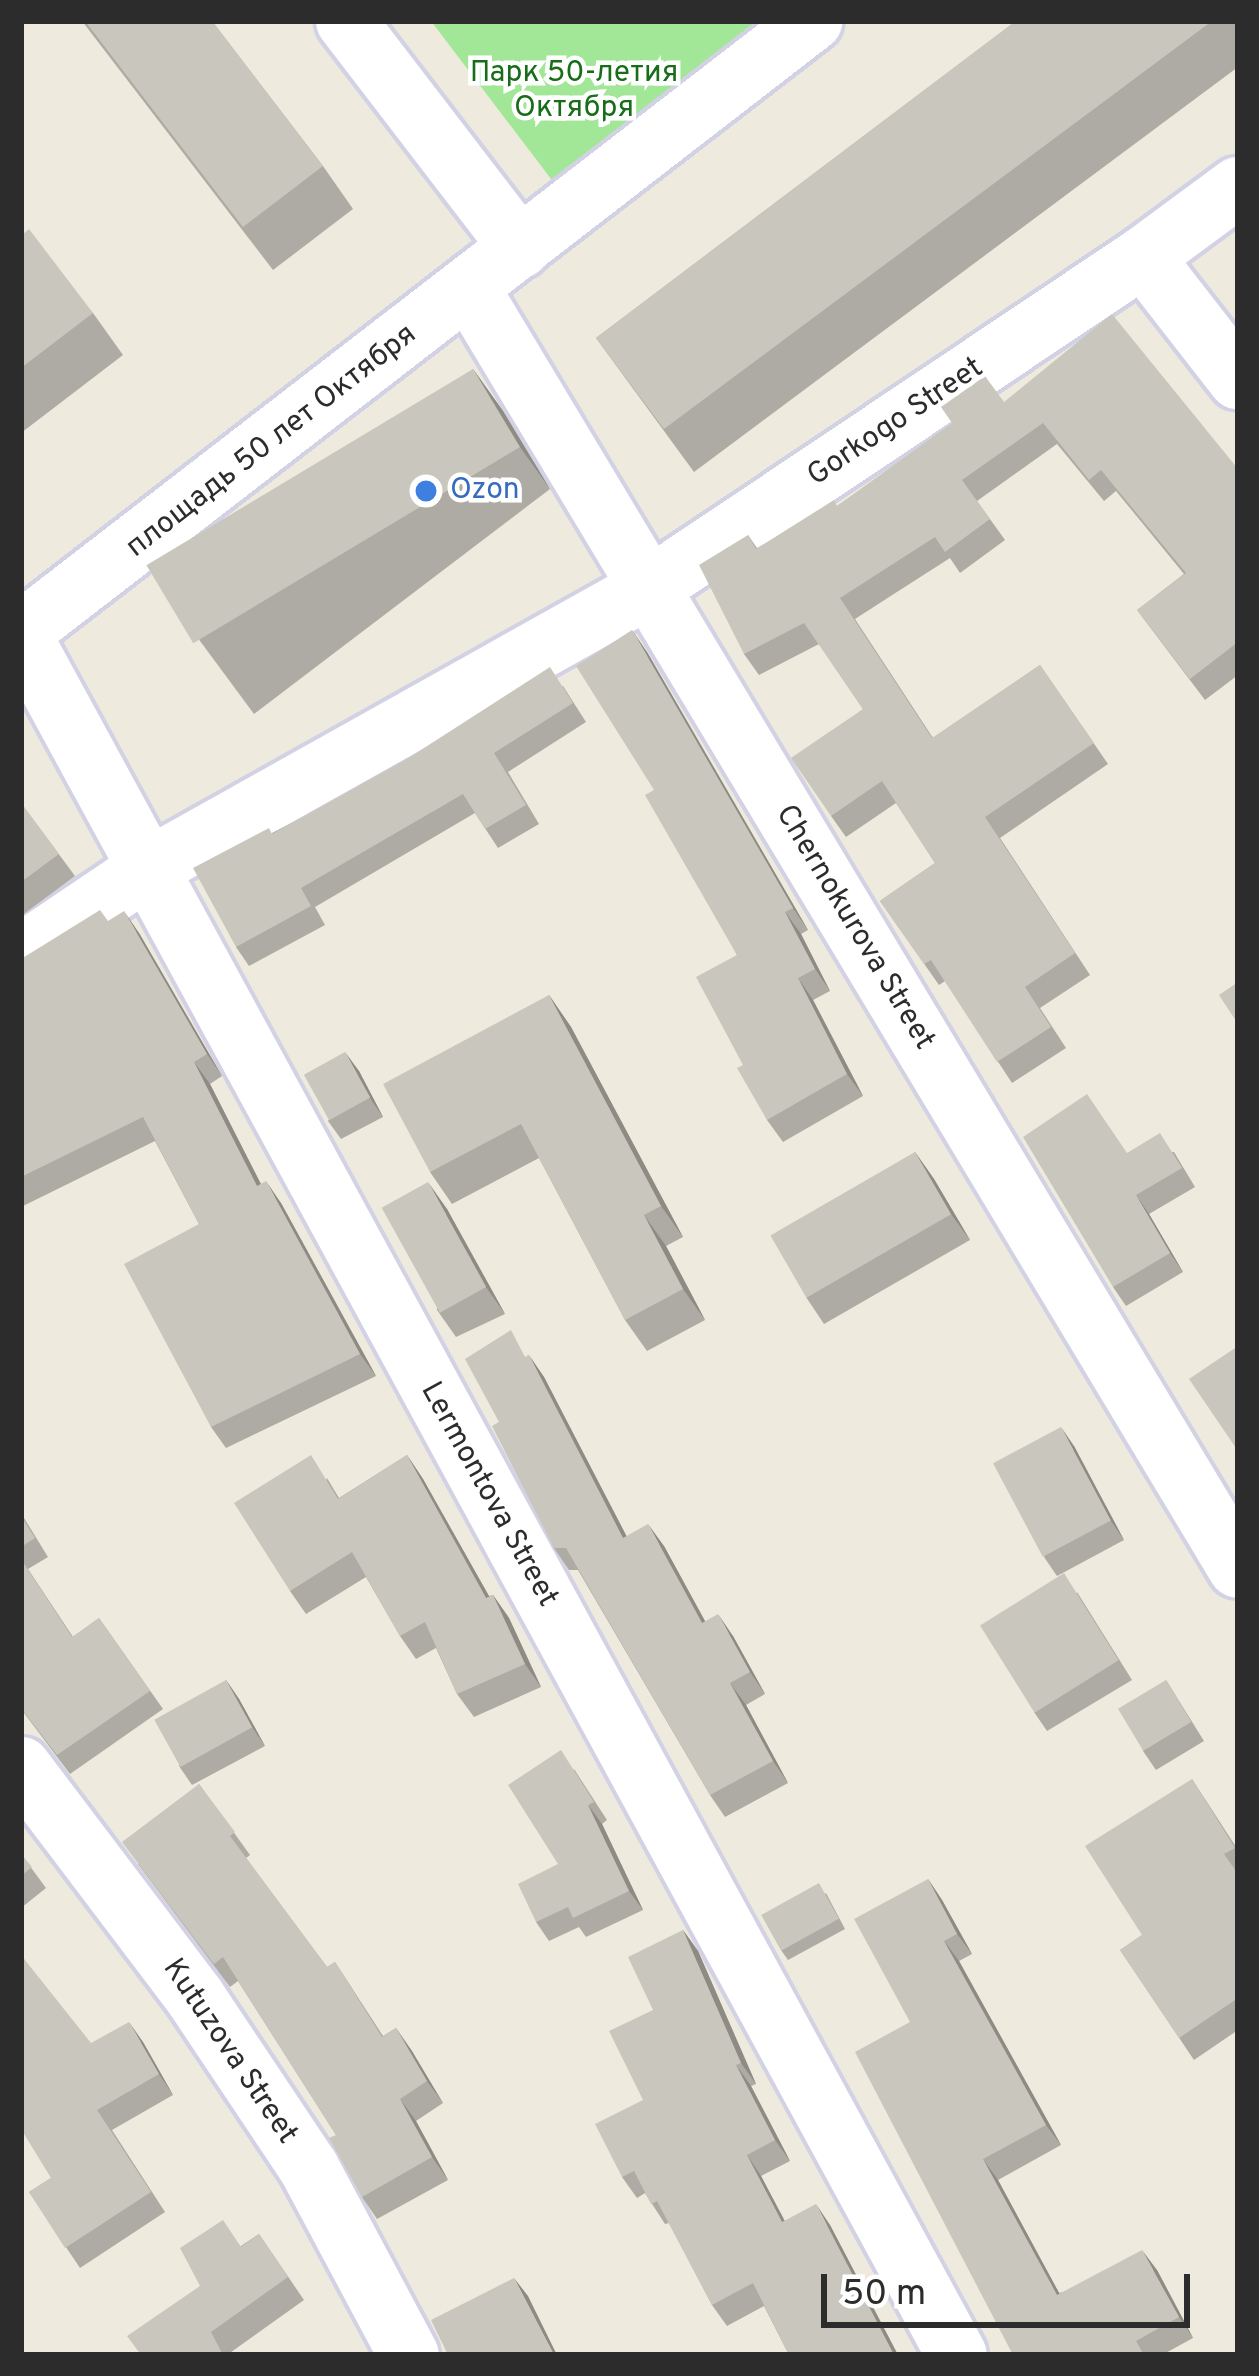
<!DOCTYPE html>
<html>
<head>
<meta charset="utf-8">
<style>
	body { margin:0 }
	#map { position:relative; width:1259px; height:2376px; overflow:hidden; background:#eeeadd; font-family:Overpass,sans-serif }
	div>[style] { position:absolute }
	.green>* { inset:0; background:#a1e797 }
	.roads { filter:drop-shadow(3px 0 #d3d2e5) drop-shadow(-3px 0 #d3d2e5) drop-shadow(0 3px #d3d2e5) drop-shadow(0 -3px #d3d2e5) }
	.minor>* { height:60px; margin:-30px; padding:0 30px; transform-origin:30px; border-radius:30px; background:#fff }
	.wall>* { inset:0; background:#adaba3 }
	.shaded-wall>* { inset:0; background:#8d8b84 }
	.building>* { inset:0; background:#c9c7bd; transform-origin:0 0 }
	.dots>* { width:33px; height:33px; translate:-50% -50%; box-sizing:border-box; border:6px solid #fff; border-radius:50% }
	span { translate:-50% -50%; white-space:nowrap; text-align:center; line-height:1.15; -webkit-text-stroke:9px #fff; paint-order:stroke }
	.park-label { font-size:30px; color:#176d18 }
	.street-label { font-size:30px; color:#2c2c2c }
	.shop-label { font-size:30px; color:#366cbe }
	.left { translate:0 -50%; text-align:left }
	.frame { position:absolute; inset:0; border:24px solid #2c2c2c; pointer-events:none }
	.scale { position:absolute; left:821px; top:2274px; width:369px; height:54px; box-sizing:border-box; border:6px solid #2c2c2c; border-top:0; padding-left:15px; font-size:36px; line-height:42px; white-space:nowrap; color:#2c2c2c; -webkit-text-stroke:9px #fff; paint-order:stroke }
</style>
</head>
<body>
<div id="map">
	<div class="green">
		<i style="clip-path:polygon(431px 21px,786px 21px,561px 192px)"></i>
	</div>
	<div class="roads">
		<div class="minor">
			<i style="left:346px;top:21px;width:286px;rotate:52.5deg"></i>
			<i style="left:1143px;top:257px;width:155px;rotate:52.1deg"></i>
			<i style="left:469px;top:288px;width:1493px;rotate:59deg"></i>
			<i style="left:21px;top:632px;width:1000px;rotate:-37.68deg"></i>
			<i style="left:21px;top:635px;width:1958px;rotate:61.45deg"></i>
			<i style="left:21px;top:954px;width:152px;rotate:-34deg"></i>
			<i style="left:147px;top:869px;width:575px;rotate:-29.24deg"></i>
			<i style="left:649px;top:588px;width:595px;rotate:-33.82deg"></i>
			<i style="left:1143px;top:257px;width:118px;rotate:-36.4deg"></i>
			<i style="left:21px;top:1767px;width:288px;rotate:52.9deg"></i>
			<i style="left:195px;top:1997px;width:206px;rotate:56.3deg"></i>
			<i style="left:309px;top:2168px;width:212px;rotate:61.9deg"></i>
		</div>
	</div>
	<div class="wall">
		<i style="clip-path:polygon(82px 21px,212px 21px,323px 166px,353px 209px,273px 270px)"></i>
		<i style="clip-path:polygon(1016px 21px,1238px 21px,1238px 67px,694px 472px,596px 338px)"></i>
		<i style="clip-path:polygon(21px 236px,93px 313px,123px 355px,21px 433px)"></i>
		<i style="clip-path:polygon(473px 369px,503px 411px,550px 489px,254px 714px,169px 599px)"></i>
		<i style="clip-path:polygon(1004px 402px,1238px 469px,1238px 675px,1205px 700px,1137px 610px,1184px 574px,1116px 491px,1104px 501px,1057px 444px,977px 501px,1005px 540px,960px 573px,950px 558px,855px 619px,933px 738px,1040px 665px,1108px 764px,1000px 838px,1090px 975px,1040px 1008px,1066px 1048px,1012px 1083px,945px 981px,939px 985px,880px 901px,935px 863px,896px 803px,846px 837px,831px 816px,863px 709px,819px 644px,759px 675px,744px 654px,748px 535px,757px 548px,837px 506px)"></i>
		<i style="clip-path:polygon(647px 652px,808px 930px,801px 934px,830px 991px,813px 1000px,863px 1096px,783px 1142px,767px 1120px,743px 1065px,737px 955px,654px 790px)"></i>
		<i style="clip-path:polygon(563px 686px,586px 722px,508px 772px,539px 824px,498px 848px,475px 813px,315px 907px,325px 925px,249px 966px,236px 947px,272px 833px)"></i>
		<i style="clip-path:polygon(21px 803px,75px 876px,21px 916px)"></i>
		<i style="clip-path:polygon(108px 921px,139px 933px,222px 1076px,210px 1084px,261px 1184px,281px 1203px,376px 1376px,226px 1448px,211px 1427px,199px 1224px,155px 1141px,21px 1207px,21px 959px)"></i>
		<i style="clip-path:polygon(549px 995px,571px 1027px,683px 1237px,666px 1246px,705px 1320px,647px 1351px,625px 1320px,539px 1158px,452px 1204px,430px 1172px)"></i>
		<i style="clip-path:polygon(359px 1071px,383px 1117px,341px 1139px,328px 1121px)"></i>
		<i style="clip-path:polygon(915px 1152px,934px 1179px,970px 1240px,824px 1324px,806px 1297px)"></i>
		<i style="clip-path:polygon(1174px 1152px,1195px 1187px,1149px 1214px,1183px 1272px,1126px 1306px,1113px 1287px,1127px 1153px)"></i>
		<i style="clip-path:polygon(447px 1209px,505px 1314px,456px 1337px,437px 1310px)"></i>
		<i style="clip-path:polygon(528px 1355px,544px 1377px,626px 1536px,664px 1546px,705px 1621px,733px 1636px,765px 1694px,746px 1705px,788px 1783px,725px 1817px,710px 1795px,578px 1570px,569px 1570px,554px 1548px,499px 1422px)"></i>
		<i style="clip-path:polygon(1074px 1446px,1124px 1540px,1057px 1576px,1044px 1557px)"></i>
		<i style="clip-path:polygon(407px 1455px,423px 1479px,489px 1596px,493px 1595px,509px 1618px,541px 1687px,474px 1717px,457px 1694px,436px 1648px,416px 1659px,400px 1636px,366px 1577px,306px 1614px,290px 1591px,327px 1478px,339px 1498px)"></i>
		<i style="clip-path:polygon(21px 1513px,48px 1557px,28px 1569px,73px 1637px,99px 1618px,163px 1709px,70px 1774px,21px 1709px)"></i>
		<i style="clip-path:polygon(1077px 1592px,1132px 1680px,1047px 1731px,1034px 1712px)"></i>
		<i style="clip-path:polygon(226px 1680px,239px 1699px,265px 1746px,192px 1785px,179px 1766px)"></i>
		<i style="clip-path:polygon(1166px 1680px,1204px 1741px,1156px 1770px,1143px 1751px)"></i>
		<i style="clip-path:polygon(574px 1769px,607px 1820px,602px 1824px,643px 1910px,586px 1937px,579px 1927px,549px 1941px,536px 1922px,558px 1864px)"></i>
		<i style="clip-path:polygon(1192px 1779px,1238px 1850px,1238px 2030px,1194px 2060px,1120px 1950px,1142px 1935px)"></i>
		<i style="clip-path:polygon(199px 1784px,250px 1855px,246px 1858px,327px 1967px,335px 1962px,383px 2036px,396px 2028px,443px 2103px,416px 2121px,448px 2180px,377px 2219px,362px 2197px,336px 2135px,238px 1981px,230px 1987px,138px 1864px)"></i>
		<i style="clip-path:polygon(21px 1854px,46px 1888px,21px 1908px)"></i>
		<i style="clip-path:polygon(928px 1879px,942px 1900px,972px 1954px,959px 1961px,1061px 2145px,998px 2180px,1059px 2293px,1157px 2270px,1193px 2338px,1162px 2355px,1013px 2355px,910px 2022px)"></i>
		<i style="clip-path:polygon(826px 1893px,845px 1929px,788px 1960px,781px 1950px)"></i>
		<i style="clip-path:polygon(683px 1930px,698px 1951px,756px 2084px,751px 2086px,790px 2161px,761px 2176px,785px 2221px,830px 2225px,898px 2355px,789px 2355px,764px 2306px,727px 2326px,712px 2305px,669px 2223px,665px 2224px,645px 2193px,637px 2198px,622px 2177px,643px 2100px)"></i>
		<i style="clip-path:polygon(143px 2042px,173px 2095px,112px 2130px,165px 2212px,80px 2268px,29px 2192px,51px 2178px,91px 2043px)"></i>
		<i style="clip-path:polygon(259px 2234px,304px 2300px,227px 2355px,141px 2355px,200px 2286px,241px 2246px)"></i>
	</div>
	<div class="shaded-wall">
		<i style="clip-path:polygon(473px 369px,503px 411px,550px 489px,520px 447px)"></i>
		<i style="clip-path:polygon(632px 630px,647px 652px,808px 930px,793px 908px)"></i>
		<i style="clip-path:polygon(124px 911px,139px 933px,222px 1076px,207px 1054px)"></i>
		<i style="clip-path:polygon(785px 912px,801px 934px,830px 991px,815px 969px)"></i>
		<i style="clip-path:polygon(798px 978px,813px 1000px,863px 1096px,847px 1074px)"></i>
		<i style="clip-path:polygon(549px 995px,571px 1027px,683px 1237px,661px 1206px)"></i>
		<i style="clip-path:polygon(345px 1052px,359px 1071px,383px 1117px,370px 1098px)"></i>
		<i style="clip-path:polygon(194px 1062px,210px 1084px,273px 1208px,257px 1186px)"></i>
		<i style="clip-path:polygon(915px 1152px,934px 1179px,970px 1240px,951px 1214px)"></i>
		<i style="clip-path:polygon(266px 1181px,281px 1203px,376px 1376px,360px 1354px)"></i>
		<i style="clip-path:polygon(428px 1182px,447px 1209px,505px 1314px,486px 1287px)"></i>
		<i style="clip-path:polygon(1136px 1195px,1149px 1214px,1183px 1272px,1170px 1253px)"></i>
		<i style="clip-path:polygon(644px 1215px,666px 1246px,705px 1320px,683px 1289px)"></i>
		<i style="clip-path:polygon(529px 1355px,544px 1377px,639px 1560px,623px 1538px)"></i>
		<i style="clip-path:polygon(1061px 1427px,1074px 1446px,1124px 1540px,1111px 1521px)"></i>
		<i style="clip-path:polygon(407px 1455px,423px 1479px,503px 1621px,486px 1598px)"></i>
		<i style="clip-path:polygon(648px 1524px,664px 1546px,718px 1645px,702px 1623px)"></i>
		<i style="clip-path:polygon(493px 1595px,509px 1618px,541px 1687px,525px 1664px)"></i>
		<i style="clip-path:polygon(718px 1614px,733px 1636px,765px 1694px,750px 1672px)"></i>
		<i style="clip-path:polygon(226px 1680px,239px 1699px,265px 1746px,252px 1727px)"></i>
		<i style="clip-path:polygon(730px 1683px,746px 1705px,788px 1783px,773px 1761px)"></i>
		<i style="clip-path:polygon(588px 1805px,602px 1824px,643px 1910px,629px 1891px)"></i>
		<i style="clip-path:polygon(928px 1879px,942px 1900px,972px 1954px,957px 1934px)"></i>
		<i style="clip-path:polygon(683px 1930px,698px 1951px,756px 2084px,741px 2063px)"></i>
		<i style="clip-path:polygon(944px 1941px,959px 1961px,1061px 2145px,1046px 2125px)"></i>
		<i style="clip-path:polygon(129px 2022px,143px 2042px,173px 2095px,159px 2074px)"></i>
		<i style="clip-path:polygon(396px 2028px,412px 2051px,443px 2103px,427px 2081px)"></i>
		<i style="clip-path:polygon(736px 2065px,751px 2086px,790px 2161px,775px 2140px)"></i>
		<i style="clip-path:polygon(400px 2099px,416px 2121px,448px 2180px,432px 2157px)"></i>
		<i style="clip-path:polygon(747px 2155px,761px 2176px,796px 2243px,782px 2222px)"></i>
		<i style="clip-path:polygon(983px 2159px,998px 2180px,1071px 2315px,1057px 2295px)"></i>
		<i style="clip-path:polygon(816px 2204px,830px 2225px,898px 2355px,894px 2355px)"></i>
		<i style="clip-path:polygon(1142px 2250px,1157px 2270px,1193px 2338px,1179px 2317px)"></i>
		<i style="clip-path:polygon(514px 2278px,528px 2296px,557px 2355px,554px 2355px)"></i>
	</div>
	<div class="building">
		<i style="clip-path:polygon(85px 21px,212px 21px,323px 166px,243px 227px)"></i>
		<i style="clip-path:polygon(1016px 21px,1212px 21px,664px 429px,596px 338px)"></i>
		<i style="clip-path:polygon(29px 229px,93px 313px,21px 368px,21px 236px)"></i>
		<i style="clip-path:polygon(1112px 314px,1238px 469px,1238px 642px,1190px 679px,1137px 610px,1186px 573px,1101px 470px,1089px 480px,1043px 423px,962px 480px,990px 519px,945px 552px,935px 537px,840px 598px,932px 738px,1040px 665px,1094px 743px,985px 817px,1075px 953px,1025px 987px,1051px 1027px,997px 1062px,931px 960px,924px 964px,880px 901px,935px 863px,882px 781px,831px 816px,791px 758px,863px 709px,804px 623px,744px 654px,699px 565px,748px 535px,756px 549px,834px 500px,837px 506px,952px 423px,941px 407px,985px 376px,1004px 402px)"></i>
		<i style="left:473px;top:369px;width:91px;height:381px;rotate:59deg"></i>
		<i style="clip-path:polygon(632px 630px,793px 908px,785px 912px,815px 969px,798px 978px,847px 1074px,767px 1120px,737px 1068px,743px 1065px,696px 977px,737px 955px,645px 795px,654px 790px,576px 666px)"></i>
		<i style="clip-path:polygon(550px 667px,573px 703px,494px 753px,526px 805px,485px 829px,463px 794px,301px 888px,311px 906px,236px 947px,193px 868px,269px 828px,272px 834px,410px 757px)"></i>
		<i style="clip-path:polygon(21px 803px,59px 854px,21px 882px)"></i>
		<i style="clip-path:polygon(100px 910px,108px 921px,124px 911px,207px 1054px,194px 1062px,257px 1186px,266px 1181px,360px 1354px,211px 1427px,124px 1264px,199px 1224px,143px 1117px,21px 1177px,21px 959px)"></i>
		<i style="clip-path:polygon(1238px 982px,1238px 1024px,1219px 995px)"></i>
		<i style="clip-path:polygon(549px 995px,661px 1206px,644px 1215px,683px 1289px,625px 1320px,521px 1124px,430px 1172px,383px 1084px)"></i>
		<i style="left:345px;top:1052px;width:52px;height:47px;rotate:61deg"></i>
		<i style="clip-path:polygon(1087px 1094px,1127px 1153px,1160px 1133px,1182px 1168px,1136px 1195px,1170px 1253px,1113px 1287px,1023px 1137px)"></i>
		<i style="left:915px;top:1152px;width:72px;height:167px;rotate:60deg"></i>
		<i style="left:428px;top:1182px;width:120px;height:53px;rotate:61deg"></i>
		<i style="clip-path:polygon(511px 1330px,525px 1357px,529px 1355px,623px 1538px,648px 1524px,702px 1623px,718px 1614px,750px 1672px,730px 1683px,773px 1761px,710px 1795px,566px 1548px,554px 1548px,492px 1426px,499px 1422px,465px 1359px)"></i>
		<i style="clip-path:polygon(1238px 1346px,1238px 1451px,1189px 1379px)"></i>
		<i style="left:1061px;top:1427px;width:106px;height:77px;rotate:62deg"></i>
		<i style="clip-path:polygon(311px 1455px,338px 1499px,407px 1455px,486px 1598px,493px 1595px,525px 1664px,457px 1694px,425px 1622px,400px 1636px,352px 1552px,290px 1591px,234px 1503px)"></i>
		<i style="clip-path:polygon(21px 1516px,35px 1538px,21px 1547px)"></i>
		<i style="clip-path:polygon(21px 1559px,72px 1637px,99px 1618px,150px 1691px,57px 1755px,21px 1708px)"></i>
		<i style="left:1064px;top:1573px;width:103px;height:99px;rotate:58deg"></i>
		<i style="left:226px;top:1680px;width:54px;height:82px;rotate:61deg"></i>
		<i style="left:1166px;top:1680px;width:49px;height:56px;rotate:59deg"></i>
		<i style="clip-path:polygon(561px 1750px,594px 1802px,588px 1805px,629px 1891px,573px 1918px,568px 1907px,536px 1922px,518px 1884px,558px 1864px,508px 1785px)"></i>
		<i style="clip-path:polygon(1192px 1779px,1235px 1848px,1224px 1854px,1238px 1874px,1238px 1998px,1179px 2038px,1120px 1950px,1142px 1935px,1085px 1846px)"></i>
		<i style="clip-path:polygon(199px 1784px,235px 1832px,230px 1836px,327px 1967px,335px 1962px,382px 2037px,396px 2028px,427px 2081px,400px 2099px,432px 2157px,362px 2197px,329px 2138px,336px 2135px,223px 1957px,214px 1964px,122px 1842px)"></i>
		<i style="clip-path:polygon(21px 1854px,32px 1867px,21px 1876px)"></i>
		<i style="clip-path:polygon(928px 1879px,957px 1934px,944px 1941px,1046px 2125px,983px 2159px,1057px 2295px,1142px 2250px,1179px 2317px,1136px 2341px,1144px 2355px,1013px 2355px,855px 2052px,910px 2022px,854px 1919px)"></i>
		<i style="left:819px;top:1883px;width:41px;height:66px;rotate:61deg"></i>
		<i style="clip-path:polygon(683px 1930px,741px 2063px,736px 2065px,775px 2140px,747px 2155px,782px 2222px,816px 2204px,894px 2355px,789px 2355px,753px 2283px,712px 2305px,657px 2201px,651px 2204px,634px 2171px,622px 2177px,595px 2124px,643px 2100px,609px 2031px,653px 2010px,628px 1957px)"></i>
		<i style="clip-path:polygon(21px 1955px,91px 2043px,129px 2022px,159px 2074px,97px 2110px,151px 2192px,65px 2248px,29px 2192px,51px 2178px,21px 2129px)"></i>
		<i style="clip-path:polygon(223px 2220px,241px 2247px,259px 2234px,288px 2277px,211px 2332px,223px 2355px,141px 2355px,127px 2336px,200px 2286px,180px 2248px)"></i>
		<i style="clip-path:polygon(514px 2278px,554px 2355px,448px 2355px,431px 2320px)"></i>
	</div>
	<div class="dots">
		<i style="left:426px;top:491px;background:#3f7fe0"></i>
	</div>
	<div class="park-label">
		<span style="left:574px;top:91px">Парк 50-летия<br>Октября</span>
	</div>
	<div class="street-label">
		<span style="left:896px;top:423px;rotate:-34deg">Gorkogo Street</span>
		<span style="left:272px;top:442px;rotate:-38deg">площадь 50 лет Октября</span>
		<span style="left:854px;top:928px;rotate:59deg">Chernokurova Street</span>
		<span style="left:488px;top:1495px;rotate:61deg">Lermontova Street</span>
		<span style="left:229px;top:2052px;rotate:56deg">Kutuzova Street</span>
	</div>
	<div class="shop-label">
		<span class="left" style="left:450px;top:491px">Ozon</span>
	</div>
	<div class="frame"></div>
	<div class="scale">50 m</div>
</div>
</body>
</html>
